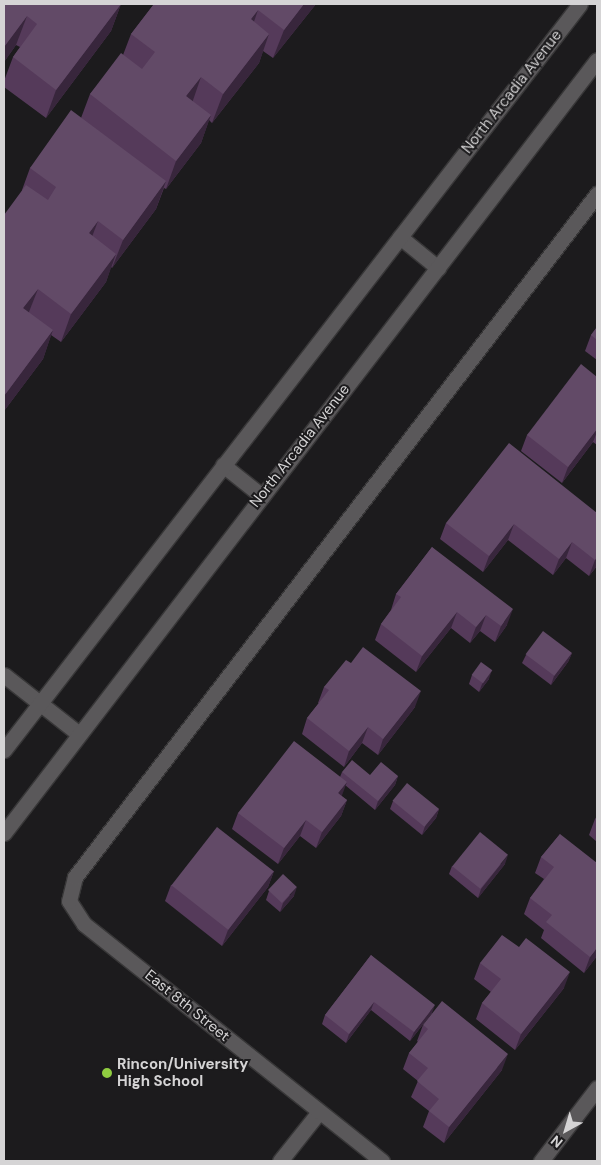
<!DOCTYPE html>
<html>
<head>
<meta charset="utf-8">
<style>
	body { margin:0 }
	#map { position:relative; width:601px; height:1165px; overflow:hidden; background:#1c1b1d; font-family:"DM Sans",sans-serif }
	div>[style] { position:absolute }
	.roads { filter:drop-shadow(1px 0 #383738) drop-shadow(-1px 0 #383738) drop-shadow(0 1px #383738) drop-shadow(0 -1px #383738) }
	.minor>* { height:15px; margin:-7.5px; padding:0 7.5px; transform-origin:7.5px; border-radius:7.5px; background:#5a585a }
	.wall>* { inset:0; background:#553a5a }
	.shaded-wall>* { inset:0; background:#38263c }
	.building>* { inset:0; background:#624a67; transform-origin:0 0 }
	.dots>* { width:14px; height:14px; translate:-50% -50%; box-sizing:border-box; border:2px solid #1c1b1d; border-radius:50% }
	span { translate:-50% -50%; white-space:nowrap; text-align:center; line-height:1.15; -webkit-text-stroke:4px #1c1b1d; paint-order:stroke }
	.street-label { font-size:15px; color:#d5d4d5 }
	.poi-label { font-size:15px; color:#d5d4d5; font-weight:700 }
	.left { translate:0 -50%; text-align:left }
	.frame { position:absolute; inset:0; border:5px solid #d5d4d5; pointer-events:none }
	.north { position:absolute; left:541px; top:1105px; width:50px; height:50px; -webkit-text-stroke:4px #1c1b1d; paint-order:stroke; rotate:219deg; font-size:14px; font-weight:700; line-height:20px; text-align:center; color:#d5d4d5 }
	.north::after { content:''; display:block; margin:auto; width:18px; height:22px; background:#d5d4d5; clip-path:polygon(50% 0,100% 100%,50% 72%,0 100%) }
</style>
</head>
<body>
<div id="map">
	<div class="roads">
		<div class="minor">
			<i style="left:400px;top:237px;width:49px;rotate:39.2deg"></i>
			<i style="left:223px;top:465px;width:50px;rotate:38.5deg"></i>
			<i style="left:4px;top:675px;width:95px;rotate:38.2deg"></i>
			<i style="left:4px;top:750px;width:942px;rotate:-52.33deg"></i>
			<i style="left:4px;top:833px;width:974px;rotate:-52.51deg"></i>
			<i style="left:280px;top:1161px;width:63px;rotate:-51.5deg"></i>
			<i style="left:382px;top:1161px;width:381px;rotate:-141.5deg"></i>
			<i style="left:84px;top:924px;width:27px;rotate:-123deg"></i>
			<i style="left:69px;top:901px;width:25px;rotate:-76deg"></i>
			<i style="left:75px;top:877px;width:860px;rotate:-52.61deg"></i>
			<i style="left:541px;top:1161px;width:92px;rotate:-52.5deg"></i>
		</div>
	</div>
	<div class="wall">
		<i style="clip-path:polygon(4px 4px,63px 5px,121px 4px,111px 31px,46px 118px,4px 87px,4px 81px,13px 57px,20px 47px,16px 45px,4px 62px)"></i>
		<i style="clip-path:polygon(154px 4px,316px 4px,273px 58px,263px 51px,259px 63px,212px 123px,209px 120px,201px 143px,166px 189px,164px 188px,156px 209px,112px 268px,111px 267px,106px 282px,61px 342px,51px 335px,43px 359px,4px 411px,22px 190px,30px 168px,81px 118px,90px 94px,123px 55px,131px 34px)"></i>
		<i style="clip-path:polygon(597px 327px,597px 360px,585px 351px,591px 335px)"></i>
		<i style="clip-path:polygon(597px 377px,597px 445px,593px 442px,562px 483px,521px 451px,527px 435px)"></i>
		<i style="clip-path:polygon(597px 513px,597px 566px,589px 576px,566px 558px,553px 575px,508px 540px,483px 572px,440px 539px,446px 523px)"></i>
		<i style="clip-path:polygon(432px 547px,507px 625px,495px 642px,480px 631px,470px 643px,451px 628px,416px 672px,375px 640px,381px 624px,391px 610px,396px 594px)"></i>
		<i style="clip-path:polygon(572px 653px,568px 662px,551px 685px,522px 663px,526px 655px)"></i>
		<i style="clip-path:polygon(351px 663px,415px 707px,378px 755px,362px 743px,344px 767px,302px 734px,307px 718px,319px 703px,318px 703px,324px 687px)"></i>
		<i style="clip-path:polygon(472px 675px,489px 679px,479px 692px,469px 684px)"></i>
		<i style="clip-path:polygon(342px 772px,370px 775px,398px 776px,395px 785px,375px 810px,345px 785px,341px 796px,347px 800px,341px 816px,316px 848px,300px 836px,278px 864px,232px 829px,238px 813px,340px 777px)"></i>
		<i style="clip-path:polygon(393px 801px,439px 809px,436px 818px,422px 835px,390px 809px)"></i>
		<i style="clip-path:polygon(597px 816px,597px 842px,589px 835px,595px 819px)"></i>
		<i style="clip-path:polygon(560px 834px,597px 956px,584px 973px,541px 938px,544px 930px,524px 914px,530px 898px,544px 879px,535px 873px,541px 857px)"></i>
		<i style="clip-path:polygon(505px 864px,478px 898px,449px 874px,452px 866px)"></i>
		<i style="clip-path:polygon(274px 871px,268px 887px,222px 946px,165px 901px,171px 885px)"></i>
		<i style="clip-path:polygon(269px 891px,294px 896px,280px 912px,266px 900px)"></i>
		<i style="clip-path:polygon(519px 947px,564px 988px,515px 1050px,476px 1019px,482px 1003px,491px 992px,474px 979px,480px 963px)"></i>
		<i style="clip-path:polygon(371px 955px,432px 1013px,410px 1041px,371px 1010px,346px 1043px,322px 1024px,325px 1015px)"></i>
		<i style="clip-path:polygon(423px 1025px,502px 1070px,444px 1143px,423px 1127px,429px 1111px,411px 1097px,418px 1081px,403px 1069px,409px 1053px,418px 1042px,417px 1041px)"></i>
	</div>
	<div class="shaded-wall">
		<i style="clip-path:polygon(121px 4px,111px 31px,46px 118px,56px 90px)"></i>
		<i style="clip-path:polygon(304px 4px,316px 4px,273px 58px,284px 30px)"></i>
		<i style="clip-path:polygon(258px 10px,248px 39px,251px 19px)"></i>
		<i style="clip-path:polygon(27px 16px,16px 45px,4px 62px,4px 47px)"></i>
		<i style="clip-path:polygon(269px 34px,259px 63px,212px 123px,223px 94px)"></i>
		<i style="clip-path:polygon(201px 77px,191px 106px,186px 96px)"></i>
		<i style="clip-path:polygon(211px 115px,201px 143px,166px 189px,176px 161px)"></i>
		<i style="clip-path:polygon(166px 181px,156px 209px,112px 268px,123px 240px)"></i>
		<i style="clip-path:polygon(98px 221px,87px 250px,89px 233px)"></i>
		<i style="clip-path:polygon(116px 254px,106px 282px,61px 342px,71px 314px)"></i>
		<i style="clip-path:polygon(38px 289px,27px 317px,23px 308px)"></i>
		<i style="clip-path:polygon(53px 330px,43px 359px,4px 411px,4px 396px)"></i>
		<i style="clip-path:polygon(597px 429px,597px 432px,593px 442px,562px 483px,568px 467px)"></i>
		<i style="clip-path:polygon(514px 524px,508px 540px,483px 572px,489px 556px)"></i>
		<i style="clip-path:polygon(572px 542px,566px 558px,553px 575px,559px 559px)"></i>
		<i style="clip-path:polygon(597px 557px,597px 566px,589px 576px,595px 560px)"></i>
		<i style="clip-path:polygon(513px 609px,507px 625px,495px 642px,501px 626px)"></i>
		<i style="clip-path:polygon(457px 612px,451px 628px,416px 672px,422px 656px)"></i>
		<i style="clip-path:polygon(486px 615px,480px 631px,470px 643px,476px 627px)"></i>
		<i style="clip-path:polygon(572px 653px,568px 662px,551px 685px,554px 676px)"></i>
		<i style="clip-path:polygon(492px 670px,489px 679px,479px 692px,482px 684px)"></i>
		<i style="clip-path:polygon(421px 691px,415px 707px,378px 755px,383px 739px)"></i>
		<i style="clip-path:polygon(368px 727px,362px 743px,344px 767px,349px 751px)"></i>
		<i style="clip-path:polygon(398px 776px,395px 785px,375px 810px,378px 801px)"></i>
		<i style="clip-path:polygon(347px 782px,341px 798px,338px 793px)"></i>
		<i style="clip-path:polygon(347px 800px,341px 816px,316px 848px,322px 832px)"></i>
		<i style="clip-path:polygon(439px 809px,436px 818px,422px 835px,425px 826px)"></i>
		<i style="clip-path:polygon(306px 820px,300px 836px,278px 864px,284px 848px)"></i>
		<i style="clip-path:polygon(508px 855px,505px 864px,478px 898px,481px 889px)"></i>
		<i style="clip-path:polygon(274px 871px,268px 887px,222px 946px,228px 930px)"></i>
		<i style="clip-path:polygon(297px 887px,294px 896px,280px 912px,283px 903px)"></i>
		<i style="clip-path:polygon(597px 948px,597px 956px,584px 973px,590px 957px)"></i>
		<i style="clip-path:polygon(570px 972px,564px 988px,515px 1050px,521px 1034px)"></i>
		<i style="clip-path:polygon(374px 1002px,371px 1010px,346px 1043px,349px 1034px)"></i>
		<i style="clip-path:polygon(435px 1005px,432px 1013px,410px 1041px,414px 1032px)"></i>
		<i style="clip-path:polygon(508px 1054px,502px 1070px,444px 1143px,449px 1127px)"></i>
	</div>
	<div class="building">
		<i style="clip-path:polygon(4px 4px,61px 4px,63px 5px,64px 4px,121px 4px,56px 90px,13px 57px,37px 24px,27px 16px,4px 47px)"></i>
		<i style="clip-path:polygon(154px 4px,304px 4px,284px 30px,258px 10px,251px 19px,269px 34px,223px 94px,201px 77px,186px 96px,211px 115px,176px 161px,90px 94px,121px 53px,142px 69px,155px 52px,131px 34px)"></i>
		<i style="clip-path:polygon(71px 110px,166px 181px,123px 240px,98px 221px,89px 233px,116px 254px,71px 314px,38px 289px,23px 308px,53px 330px,4px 396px,4px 215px,26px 185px,48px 200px,56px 187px,30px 168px)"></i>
		<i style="clip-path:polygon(597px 327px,597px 340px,591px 335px)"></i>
		<i style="clip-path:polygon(581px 364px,597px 377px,597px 429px,568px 467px,527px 435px)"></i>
		<i style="clip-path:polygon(509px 443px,597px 513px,597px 557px,595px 560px,572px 542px,559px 559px,514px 524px,489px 556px,446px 523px)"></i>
		<i style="clip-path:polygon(432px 547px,513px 609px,501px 626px,486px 615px,476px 627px,457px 612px,422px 656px,381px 624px,401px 597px,396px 594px)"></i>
		<i style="left:543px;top:631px;width:36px;height:29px;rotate:37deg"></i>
		<i style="clip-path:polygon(363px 647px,421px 691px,383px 739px,368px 727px,349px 751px,307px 718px,329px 690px,324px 687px,346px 660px,351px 663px)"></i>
		<i style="left:481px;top:662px;width:14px;height:16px;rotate:36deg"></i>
		<i style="clip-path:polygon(294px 741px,347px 782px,338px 793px,347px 800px,322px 832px,306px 820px,284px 848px,238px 813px)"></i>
		<i style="clip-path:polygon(352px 760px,370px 775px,381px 762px,398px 776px,378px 801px,342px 772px)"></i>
		<i style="left:407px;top:783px;width:41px;height:23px;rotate:39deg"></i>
		<i style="left:217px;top:827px;width:72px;height:74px;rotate:38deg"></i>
		<i style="left:480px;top:832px;width:36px;height:44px;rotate:39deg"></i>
		<i style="clip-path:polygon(560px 834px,597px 863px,597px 948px,590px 957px,546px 922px,552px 915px,530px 898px,554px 867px,541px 857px)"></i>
		<i style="left:283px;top:874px;width:19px;height:22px;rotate:43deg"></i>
		<i style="clip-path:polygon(502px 935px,519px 947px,526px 938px,570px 972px,521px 1034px,482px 1003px,501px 979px,480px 963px)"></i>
		<i style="clip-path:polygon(371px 955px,435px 1005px,414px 1032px,374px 1002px,349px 1034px,325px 1015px)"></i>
		<i style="clip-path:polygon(442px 1001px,508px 1054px,449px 1127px,429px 1111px,439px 1099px,417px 1081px,428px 1068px,409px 1053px,428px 1029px,423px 1025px)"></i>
	</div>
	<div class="dots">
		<i style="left:107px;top:1073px;background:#90cd40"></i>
	</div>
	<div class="street-label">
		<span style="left:512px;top:92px;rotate:-52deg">North Arcadia Avenue</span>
		<span style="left:300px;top:446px;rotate:-52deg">North Arcadia Avenue</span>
		<span style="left:187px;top:1006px;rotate:39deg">East 8th Street</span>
	</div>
	<div class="poi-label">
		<span class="left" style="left:117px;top:1073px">Rincon/University<br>High School</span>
	</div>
	<div class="frame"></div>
	<div class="north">N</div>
</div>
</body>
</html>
